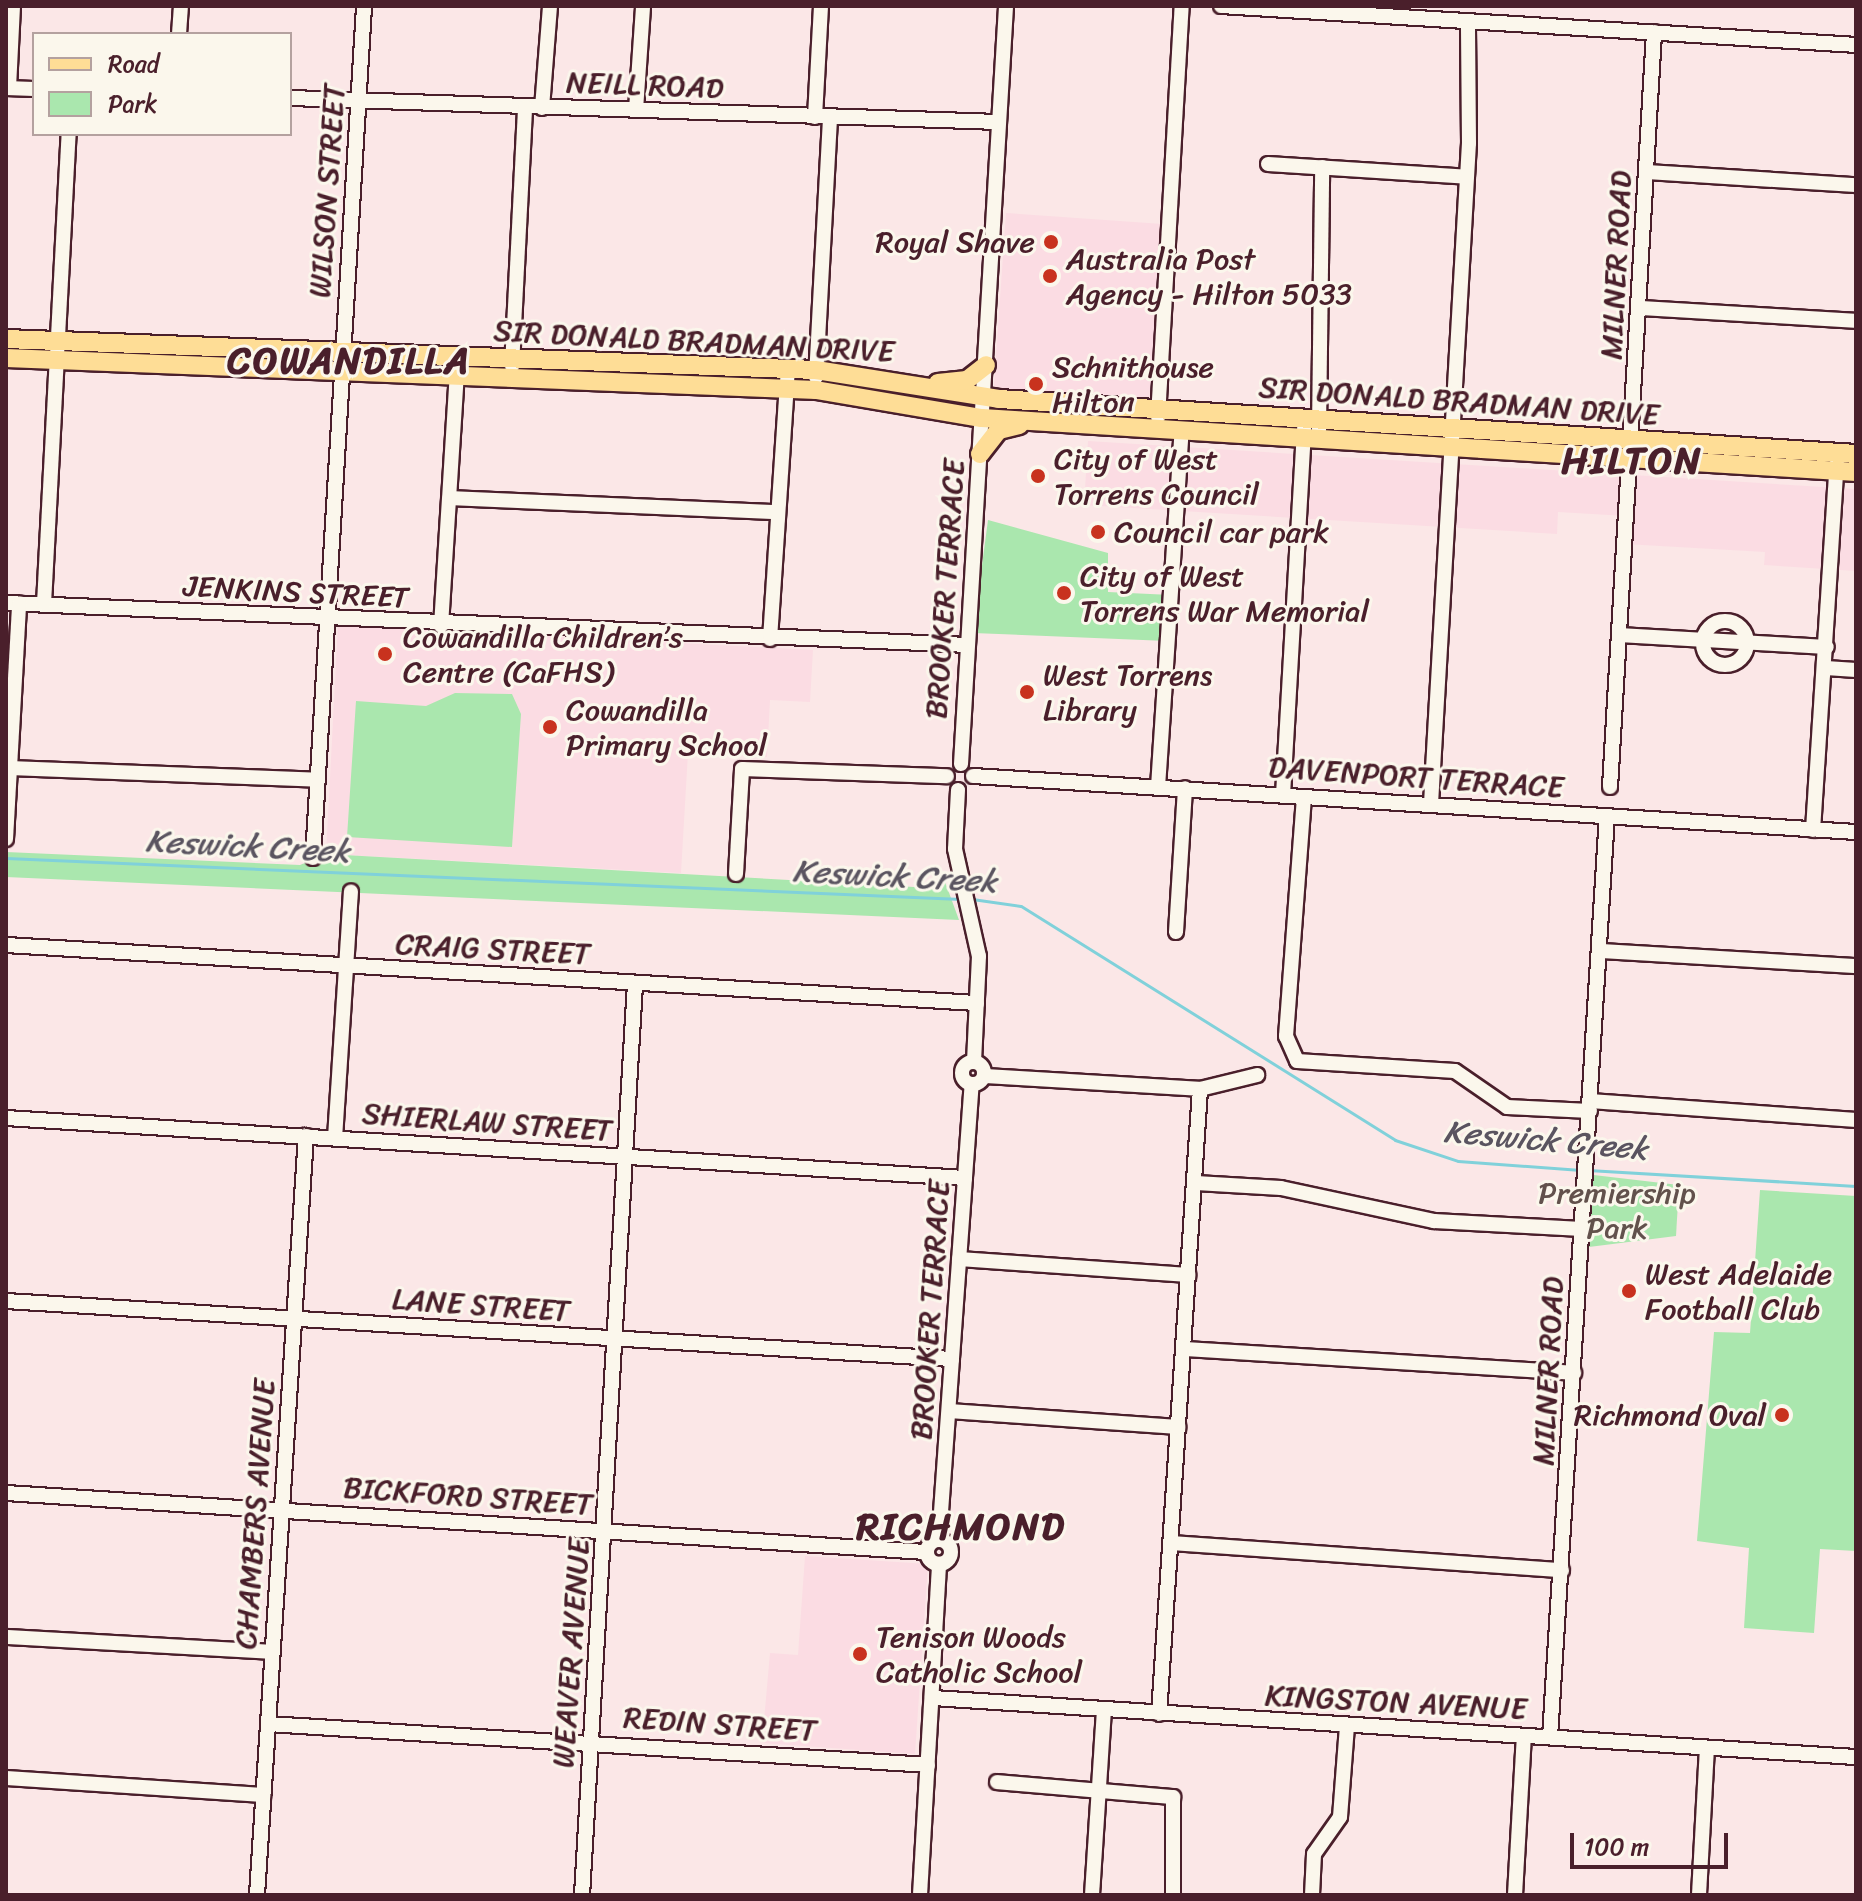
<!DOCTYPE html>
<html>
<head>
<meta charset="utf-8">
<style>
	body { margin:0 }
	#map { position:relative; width:1862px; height:1901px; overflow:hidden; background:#fbe7e7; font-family:Sriracha,sans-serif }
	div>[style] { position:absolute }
	.built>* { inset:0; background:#fbdce3; transform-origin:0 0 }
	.green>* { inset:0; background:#aae7ae }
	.stream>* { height:3px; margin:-1.5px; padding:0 1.5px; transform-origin:1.5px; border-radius:1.5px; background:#80d1da }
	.roads { filter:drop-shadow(2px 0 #4a1f2b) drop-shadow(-2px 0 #4a1f2b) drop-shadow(0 2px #4a1f2b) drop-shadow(0 -2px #4a1f2b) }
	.minor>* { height:14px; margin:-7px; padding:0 7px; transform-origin:7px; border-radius:7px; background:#fbf7ec }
	.minor>.ring { margin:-7px; padding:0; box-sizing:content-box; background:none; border:14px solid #fbf7ec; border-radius:50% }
	.major>* { height:18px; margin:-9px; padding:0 9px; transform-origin:9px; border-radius:9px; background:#fedd96 }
	.dots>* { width:22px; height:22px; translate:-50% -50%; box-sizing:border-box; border:4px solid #fbf7ec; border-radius:50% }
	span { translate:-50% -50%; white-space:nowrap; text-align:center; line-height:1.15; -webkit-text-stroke:6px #fbf7ec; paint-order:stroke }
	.street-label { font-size:30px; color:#4a1f2b }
	.poi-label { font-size:30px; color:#4a1f2b }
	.right { translate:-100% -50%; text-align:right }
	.left { translate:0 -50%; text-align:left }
	.park-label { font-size:30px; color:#62514c }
	.water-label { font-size:32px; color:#5a5460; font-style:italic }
	.district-label { font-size:38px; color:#4a1f2b; font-weight:700; letter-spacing:2px }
	.frame { position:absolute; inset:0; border:8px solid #4a1f2b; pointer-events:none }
	.legend { position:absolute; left:32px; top:32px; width:260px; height:104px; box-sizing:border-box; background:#fbf7ec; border:2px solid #b4a19f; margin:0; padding:10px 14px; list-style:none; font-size:24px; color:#4a1f2b }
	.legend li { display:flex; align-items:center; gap:16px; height:40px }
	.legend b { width:40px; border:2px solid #b4a19f }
	.scale { position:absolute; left:1570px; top:1833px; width:158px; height:36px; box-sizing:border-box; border:4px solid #4a1f2b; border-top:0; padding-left:10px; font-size:24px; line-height:28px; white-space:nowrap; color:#4a1f2b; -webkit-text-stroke:6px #fbf7ec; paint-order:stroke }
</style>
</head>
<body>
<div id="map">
	<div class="built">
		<i style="left:1006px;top:213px;width:157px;height:179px;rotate:4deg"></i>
		<i style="clip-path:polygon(1088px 441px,1856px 489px,1856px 571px,1764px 565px,1765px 552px,1625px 544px,1626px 516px,1558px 512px,1557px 534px,1084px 505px)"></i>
		<i style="clip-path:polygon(338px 625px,813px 650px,810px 702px,770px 700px,767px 757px,688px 753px,681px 873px,326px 854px)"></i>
		<i style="clip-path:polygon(805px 1556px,928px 1564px,915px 1754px,762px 1743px,770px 1653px,798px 1655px)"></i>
	</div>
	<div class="green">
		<i style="clip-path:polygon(988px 520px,1108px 553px,1108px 592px,1171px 595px,1167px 641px,973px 633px)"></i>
		<i style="clip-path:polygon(455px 693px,512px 694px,521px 714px,512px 847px,347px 837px,356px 701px,426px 706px)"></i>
		<i style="clip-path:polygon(6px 852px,300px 865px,326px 854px,932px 888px,944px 879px,959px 920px,6px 877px)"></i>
		<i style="clip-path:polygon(1585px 1174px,1679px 1185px,1676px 1236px,1581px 1248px)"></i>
		<i style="clip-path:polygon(1760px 1190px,1856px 1196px,1856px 1551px,1820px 1549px,1814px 1633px,1744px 1628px,1749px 1548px,1697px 1541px,1714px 1332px,1750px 1333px)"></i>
	</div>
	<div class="stream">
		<i style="left:6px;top:858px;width:956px;rotate:2.46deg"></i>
		<i style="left:972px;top:899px;width:49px;rotate:8.1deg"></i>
		<i style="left:1021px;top:906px;width:441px;rotate:32deg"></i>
		<i style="left:1395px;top:1140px;width:66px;rotate:18.4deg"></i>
		<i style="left:1458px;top:1161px;width:123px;rotate:4.2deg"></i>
		<i style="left:1588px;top:1170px;width:268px;rotate:3.4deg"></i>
	</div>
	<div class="roads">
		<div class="minor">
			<i style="left:1221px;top:6px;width:636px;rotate:3.51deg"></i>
			<i style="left:179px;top:34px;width:28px;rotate:-86deg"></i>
			<i style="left:6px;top:88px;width:28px;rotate:2deg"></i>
			<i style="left:9px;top:88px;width:82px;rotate:-87.2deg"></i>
			<i style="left:290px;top:98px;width:708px;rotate:1.94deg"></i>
			<i style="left:542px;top:108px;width:102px;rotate:-85.5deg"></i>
			<i style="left:636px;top:110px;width:104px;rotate:-86.1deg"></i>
			<i style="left:815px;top:117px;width:111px;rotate:-86.9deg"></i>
			<i style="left:1268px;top:164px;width:199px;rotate:3.7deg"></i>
			<i style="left:1647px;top:172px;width:209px;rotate:3.6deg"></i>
			<i style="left:1640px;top:308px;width:216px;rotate:3.4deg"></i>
			<i style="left:512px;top:366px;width:259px;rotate:-87.1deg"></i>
			<i style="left:816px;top:377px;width:259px;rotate:-86.9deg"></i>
			<i style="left:1158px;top:417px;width:412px;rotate:-86.7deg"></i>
			<i style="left:1319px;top:430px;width:263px;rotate:-89.3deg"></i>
			<i style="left:450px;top:498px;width:327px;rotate:2.5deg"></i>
			<i style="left:6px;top:603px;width:962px;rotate:2.5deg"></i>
			<i style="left:44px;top:604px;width:471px;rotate:-87deg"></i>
			<i class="ring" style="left:1703px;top:621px;width:30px;height:30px"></i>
			<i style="left:441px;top:626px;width:270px;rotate:-86.4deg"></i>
			<i style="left:1619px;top:635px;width:208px;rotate:3.3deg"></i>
			<i style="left:770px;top:639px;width:271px;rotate:-86.2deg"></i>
			<i style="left:1826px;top:668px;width:30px;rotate:4deg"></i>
			<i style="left:961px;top:764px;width:759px;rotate:-86.6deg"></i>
			<i style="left:10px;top:768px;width:308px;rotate:2.2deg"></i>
			<i style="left:973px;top:776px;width:885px;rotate:3.63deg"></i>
			<i style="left:1158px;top:787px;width:358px;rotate:-86.2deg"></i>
			<i style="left:1610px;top:787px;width:756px;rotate:-86.66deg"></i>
			<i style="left:958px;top:790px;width:59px;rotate:92.9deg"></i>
			<i style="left:955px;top:849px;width:110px;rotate:77.4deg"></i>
			<i style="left:979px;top:956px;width:106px;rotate:92.7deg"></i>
			<i style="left:1283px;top:795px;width:377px;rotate:-86.7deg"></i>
			<i style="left:1304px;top:797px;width:240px;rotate:94.3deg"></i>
			<i style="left:1286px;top:1036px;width:27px;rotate:66deg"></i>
			<i style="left:1297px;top:1061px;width:158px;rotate:3.6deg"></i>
			<i style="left:1455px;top:1071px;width:63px;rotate:34.7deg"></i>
			<i style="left:1507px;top:1107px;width:83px;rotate:2.8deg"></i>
			<i style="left:1431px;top:804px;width:662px;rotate:-86.71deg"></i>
			<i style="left:1469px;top:143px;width:122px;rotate:-90.5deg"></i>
			<i style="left:1813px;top:830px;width:368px;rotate:-86.3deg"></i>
			<i style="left:6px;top:839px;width:236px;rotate:-86.8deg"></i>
			<i style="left:313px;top:858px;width:854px;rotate:-86.57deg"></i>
			<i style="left:736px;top:874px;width:105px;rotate:-86.7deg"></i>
			<i style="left:742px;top:769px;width:205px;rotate:2deg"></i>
			<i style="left:1176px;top:932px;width:144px;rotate:-86.4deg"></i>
			<i style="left:6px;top:945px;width:973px;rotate:3.42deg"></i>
			<i style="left:1600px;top:951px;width:256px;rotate:3.4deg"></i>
			<i class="ring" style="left:962px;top:1062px;width:8px;height:8px"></i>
			<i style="left:984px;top:1076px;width:216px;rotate:3.4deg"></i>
			<i style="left:1200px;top:1089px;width:626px;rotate:93.75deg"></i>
			<i style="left:1200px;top:1089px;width:59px;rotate:-13.8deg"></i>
			<i style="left:1590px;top:1101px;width:267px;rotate:4.1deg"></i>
			<i style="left:6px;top:1118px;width:961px;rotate:3.58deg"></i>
			<i style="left:335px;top:1138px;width:247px;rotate:-86.3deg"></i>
			<i style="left:1196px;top:1183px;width:85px;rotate:3.4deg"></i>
			<i style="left:1281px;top:1188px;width:157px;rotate:12.2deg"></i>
			<i style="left:1434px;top:1221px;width:148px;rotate:3.1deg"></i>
			<i style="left:959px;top:1259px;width:230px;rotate:4deg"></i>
			<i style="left:6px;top:1301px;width:948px;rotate:3.51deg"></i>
			<i style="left:1184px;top:1349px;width:391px;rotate:3.5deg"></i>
			<i style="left:949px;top:1411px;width:230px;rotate:4deg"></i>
			<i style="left:6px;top:1493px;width:923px;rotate:3.67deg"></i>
			<i style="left:939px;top:1540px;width:457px;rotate:-85.9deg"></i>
			<i class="ring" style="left:927px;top:1540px;width:10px;height:10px"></i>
			<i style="left:1171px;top:1543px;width:392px;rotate:4deg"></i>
			<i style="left:6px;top:1637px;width:266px;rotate:3.2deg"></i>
			<i style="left:933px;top:1698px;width:925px;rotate:3.66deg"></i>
			<i style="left:268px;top:1724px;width:661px;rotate:3.55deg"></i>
			<i style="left:1550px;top:1737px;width:923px;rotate:-86.46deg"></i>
			<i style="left:6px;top:1778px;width:258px;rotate:3.8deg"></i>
			<i style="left:997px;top:1782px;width:177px;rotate:4.9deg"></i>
			<i style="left:1173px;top:1797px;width:98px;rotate:90deg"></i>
			<i style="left:257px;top:1895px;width:761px;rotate:-86.31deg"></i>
			<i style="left:582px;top:1895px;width:913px;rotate:-86.67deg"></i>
			<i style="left:920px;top:1895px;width:332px;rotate:-86.7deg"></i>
			<i style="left:1092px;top:1895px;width:185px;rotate:-86.3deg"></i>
			<i style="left:1312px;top:1895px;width:41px;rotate:-87.2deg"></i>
			<i style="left:1314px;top:1854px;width:45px;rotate:-54.9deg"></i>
			<i style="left:1340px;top:1817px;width:91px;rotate:-85.6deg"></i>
			<i style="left:1515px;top:1895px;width:159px;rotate:-86.8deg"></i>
			<i style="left:1699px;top:1895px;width:147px;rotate:-86.9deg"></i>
		</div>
		<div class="major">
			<i style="left:6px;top:339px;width:811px;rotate:2.19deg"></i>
			<i style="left:816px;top:370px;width:185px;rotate:9deg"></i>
			<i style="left:999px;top:399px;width:859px;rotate:3.67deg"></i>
			<i style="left:6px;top:358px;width:811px;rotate:2.26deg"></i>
			<i style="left:816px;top:390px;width:168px;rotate:9.6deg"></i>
			<i style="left:982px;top:418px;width:876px;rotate:3.54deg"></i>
			<i style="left:938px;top:383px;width:29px;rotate:-6deg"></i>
			<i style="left:967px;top:380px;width:24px;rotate:-38deg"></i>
			<i style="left:980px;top:454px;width:31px;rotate:-52deg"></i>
			<i style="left:999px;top:430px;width:21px;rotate:-14deg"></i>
		</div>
	</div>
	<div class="dots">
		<i style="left:1051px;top:242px;background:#c8321e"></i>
		<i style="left:1050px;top:276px;background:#c8321e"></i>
		<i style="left:1036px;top:384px;background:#c8321e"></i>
		<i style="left:1038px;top:476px;background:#c8321e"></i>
		<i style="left:1098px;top:532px;background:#c8321e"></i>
		<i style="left:1064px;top:593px;background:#c8321e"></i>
		<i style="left:385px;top:654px;background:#c8321e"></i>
		<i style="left:1027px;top:692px;background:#c8321e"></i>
		<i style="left:550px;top:727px;background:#c8321e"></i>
		<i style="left:1629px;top:1291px;background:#c8321e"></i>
		<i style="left:1782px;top:1415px;background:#c8321e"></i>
		<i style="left:860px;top:1654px;background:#c8321e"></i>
	</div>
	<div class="street-label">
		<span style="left:645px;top:85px;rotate:2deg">NEILL ROAD</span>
		<span style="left:327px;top:191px;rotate:-86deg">WILSON STREET</span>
		<span style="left:1616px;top:265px;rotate:-87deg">MILNER ROAD</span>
		<span style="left:694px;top:341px;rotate:3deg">SIR DONALD BRADMAN DRIVE</span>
		<span style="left:1459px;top:401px;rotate:4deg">SIR DONALD BRADMAN DRIVE</span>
		<span style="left:945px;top:589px;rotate:-86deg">BROOKER TERRACE</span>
		<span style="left:296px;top:592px;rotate:3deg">JENKINS STREET</span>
		<span style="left:1416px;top:777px;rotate:4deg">DAVENPORT TERRACE</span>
		<span style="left:493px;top:949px;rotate:3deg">CRAIG STREET</span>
		<span style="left:487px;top:1122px;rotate:4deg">SHIERLAW STREET</span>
		<span style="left:481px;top:1305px;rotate:4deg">LANE STREET</span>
		<span style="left:930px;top:1310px;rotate:-86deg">BROOKER TERRACE</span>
		<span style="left:1548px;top:1371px;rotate:-87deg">MILNER ROAD</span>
		<span style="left:468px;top:1496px;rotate:4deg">BICKFORD STREET</span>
		<span style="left:255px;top:1514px;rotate:-86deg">CHAMBERS AVENUE</span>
		<span style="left:571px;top:1653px;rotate:-86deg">WEAVER AVENUE</span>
		<span style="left:1396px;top:1702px;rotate:3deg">KINGSTON AVENUE</span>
		<span style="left:720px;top:1724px;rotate:4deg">REDIN STREET</span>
	</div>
	<div class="poi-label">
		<span class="right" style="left:1035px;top:242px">Royal Shave</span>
		<span class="left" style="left:1066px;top:276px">Australia Post<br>Agency - Hilton 5033</span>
		<span class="left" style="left:1052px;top:384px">Schnithouse<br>Hilton</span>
		<span class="left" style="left:1054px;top:476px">City of West<br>Torrens Council</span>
		<span class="left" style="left:1114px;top:532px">Council car park</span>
		<span class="left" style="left:1080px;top:593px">City of West<br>Torrens War Memorial</span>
		<span class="left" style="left:403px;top:654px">Cowandilla Children’s<br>Centre (CaFHS)</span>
		<span class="left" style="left:1043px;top:692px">West Torrens<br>Library</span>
		<span class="left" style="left:566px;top:727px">Cowandilla<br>Primary School</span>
		<span class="left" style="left:1645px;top:1291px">West Adelaide<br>Football Club</span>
		<span class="right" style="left:1766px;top:1415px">Richmond Oval</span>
		<span class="left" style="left:876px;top:1654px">Tenison Woods<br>Catholic School</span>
	</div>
	<div class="park-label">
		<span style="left:1617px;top:1210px">Premiership<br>Park</span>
	</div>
	<div class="water-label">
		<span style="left:248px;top:847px;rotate:3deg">Keswick Creek</span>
		<span style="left:895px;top:877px;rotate:3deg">Keswick Creek</span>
		<span style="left:1546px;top:1141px;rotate:5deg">Keswick Creek</span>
	</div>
	<div class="district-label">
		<span style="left:349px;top:361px">COWANDILLA</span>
		<span style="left:1632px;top:461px">HILTON</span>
		<span style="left:961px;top:1527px">RICHMOND</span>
	</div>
	<div class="frame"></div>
	<ul class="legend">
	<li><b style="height:10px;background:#fedd96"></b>Road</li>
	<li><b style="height:22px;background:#aae7ae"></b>Park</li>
	</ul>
	<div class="scale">100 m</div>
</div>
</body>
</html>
